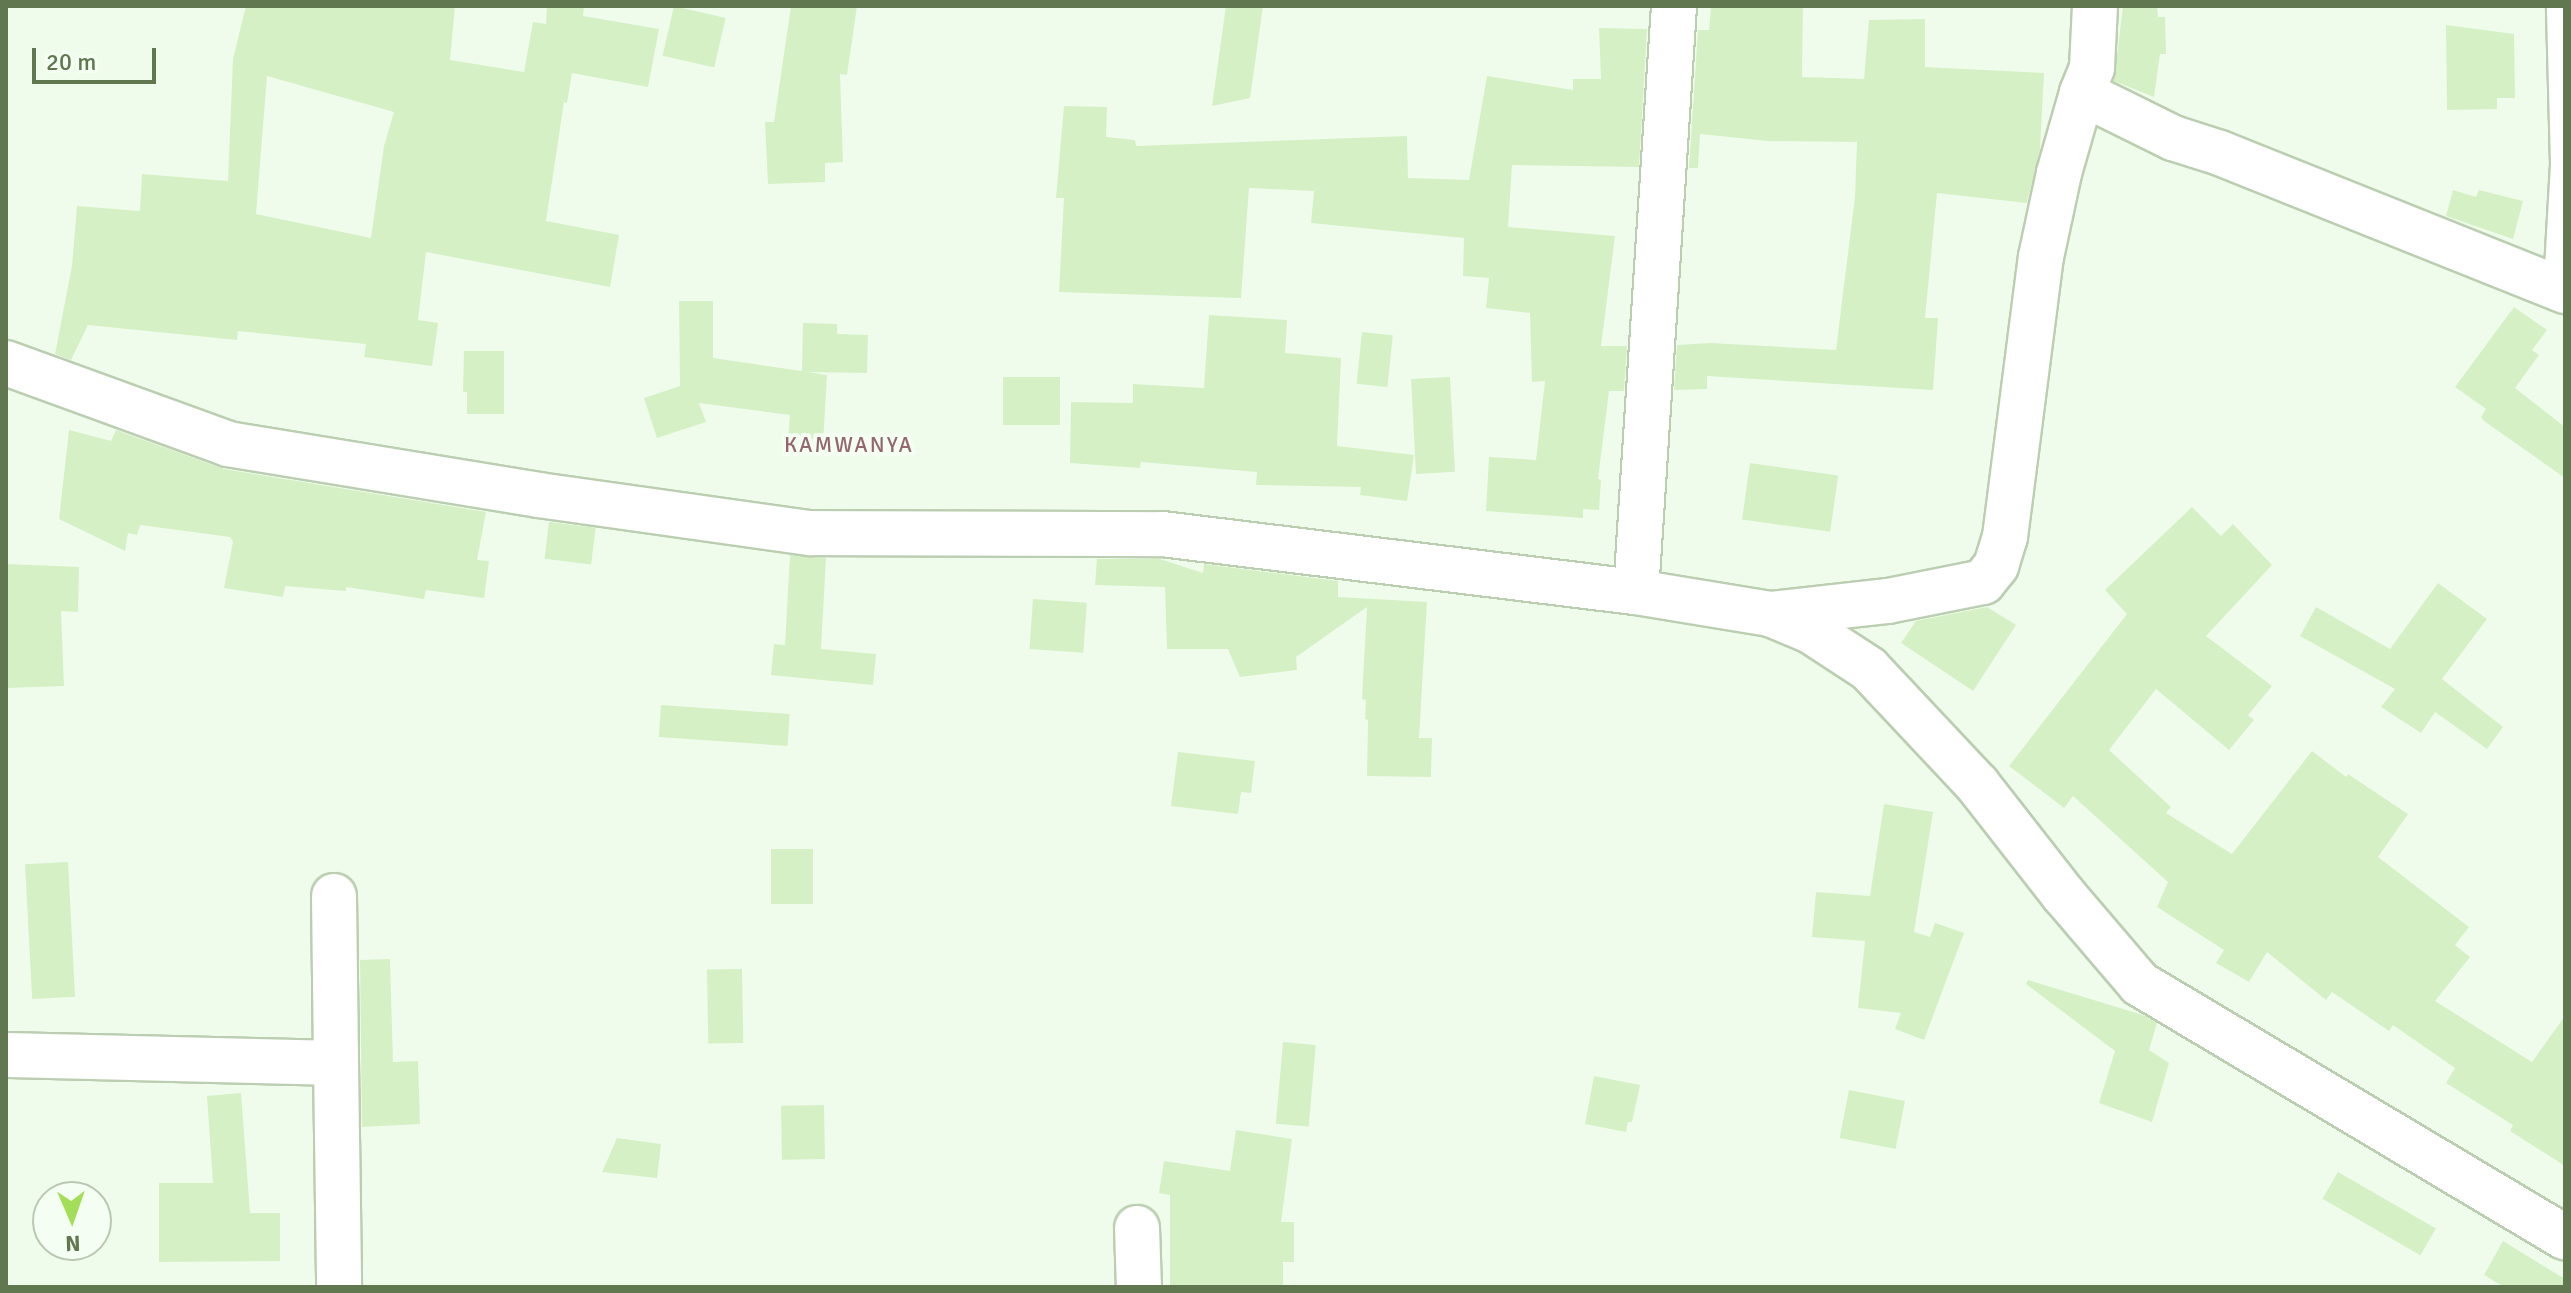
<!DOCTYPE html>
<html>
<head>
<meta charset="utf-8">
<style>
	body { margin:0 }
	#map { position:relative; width:2571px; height:1293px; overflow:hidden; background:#effcec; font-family:Signika,sans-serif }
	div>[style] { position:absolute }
	.building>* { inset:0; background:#d6f0c5; transform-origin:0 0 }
	.roads { filter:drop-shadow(2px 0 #bbceb1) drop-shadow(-2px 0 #bbceb1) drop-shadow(0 2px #bbceb1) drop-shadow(0 -2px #bbceb1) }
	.lane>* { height:22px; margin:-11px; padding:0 11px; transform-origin:11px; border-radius:11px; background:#fff }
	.street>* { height:44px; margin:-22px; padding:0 22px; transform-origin:22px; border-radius:22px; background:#fff }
	.secondary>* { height:44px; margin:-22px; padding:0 22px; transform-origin:22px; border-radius:22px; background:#fff }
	span { translate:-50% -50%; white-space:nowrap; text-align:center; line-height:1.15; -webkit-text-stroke:8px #f5fef3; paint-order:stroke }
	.neighbourhood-label { font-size:22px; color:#92676d; letter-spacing:2px }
	.frame { position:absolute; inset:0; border:8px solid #60774f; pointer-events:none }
	.north { position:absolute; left:32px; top:1181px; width:80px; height:80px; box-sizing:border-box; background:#f5fef3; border:2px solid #b9c8b1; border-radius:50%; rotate:178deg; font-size:22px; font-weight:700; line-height:32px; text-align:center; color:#60774f }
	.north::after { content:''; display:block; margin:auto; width:28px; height:36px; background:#a4de59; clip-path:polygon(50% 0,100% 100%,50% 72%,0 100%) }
	.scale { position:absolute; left:32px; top:48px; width:124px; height:36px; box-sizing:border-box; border:4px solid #60774f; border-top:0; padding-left:10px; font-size:24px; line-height:28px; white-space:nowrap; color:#60774f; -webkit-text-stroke:6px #f5fef3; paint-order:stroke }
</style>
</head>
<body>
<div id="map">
	<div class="building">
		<i style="clip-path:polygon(evenodd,246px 6px,455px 6px,450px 60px,524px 72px,533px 22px,546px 24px,547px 6px,584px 6px,583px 16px,659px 29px,648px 87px,572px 73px,567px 103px,564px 102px,546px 221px,619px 235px,610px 287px,426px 252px,418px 320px,438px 323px,432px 366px,364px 357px,366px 344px,238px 331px,237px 340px,88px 325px,71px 360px,55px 354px,72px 266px,77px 206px,140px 211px,142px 174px,228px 181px,233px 59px,246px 6px,267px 76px,394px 112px,384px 146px,371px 238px,256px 214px,267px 76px)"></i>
		<i style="left:674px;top:6px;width:53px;height:51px;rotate:13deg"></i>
		<i style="clip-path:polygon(791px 6px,857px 6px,847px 75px,840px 74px,843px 162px,825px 163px,825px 182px,768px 184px,765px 122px,774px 122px)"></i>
		<i style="clip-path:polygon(1226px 6px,1263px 6px,1250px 98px,1212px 106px)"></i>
		<i style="clip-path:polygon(1711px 6px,1803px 6px,1802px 77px,1864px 79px,1869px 20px,1925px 19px,1925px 67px,2044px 73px,2040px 149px,2027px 203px,1937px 193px,1925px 318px,1938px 318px,1933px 390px,1707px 376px,1707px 389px,1674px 390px,1677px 345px,1711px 343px,1836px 350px,1855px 197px,1857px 142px,1768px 141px,1700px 134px,1698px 168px,1689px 168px,1698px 30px,1709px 30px)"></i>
		<i style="clip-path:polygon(2123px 6px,2157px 6px,2158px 17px,2165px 17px,2166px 54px,2160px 54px,2154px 97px,2114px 81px)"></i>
		<i style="clip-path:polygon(2446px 25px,2514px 34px,2515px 98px,2497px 98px,2497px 109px,2447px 110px)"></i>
		<i style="clip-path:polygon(1599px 28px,1647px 29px,1639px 167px,1512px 165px,1508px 227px,1615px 236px,1601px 346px,1627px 346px,1624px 391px,1609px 391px,1598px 479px,1601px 480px,1599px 510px,1583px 509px,1583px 518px,1486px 511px,1489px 457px,1536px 460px,1545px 381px,1532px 382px,1530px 313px,1486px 308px,1489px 278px,1463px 276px,1464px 238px,1311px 223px,1314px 191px,1249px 188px,1241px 298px,1059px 292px,1064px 198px,1056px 198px,1064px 106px,1107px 107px,1106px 137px,1135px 140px,1136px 146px,1407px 136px,1408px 178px,1469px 180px,1487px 76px,1573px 90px,1573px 79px,1601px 79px)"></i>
		<i style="clip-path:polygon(2453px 190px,2476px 197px,2479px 190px,2523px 201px,2513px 239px,2446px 216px)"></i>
		<i style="clip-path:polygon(679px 301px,713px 301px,713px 358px,802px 371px,803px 323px,837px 324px,837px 334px,868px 335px,867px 373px,808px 372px,827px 375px,823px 444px,788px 442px,790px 415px,699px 403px,706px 422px,657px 438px,644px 398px,680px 386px)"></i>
		<i style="clip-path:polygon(2514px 307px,2547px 330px,2532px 350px,2539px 355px,2515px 388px,2565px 427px,2565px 478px,2484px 421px,2481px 417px,2486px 409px,2455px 387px)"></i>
		<i style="clip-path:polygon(1209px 315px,1287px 320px,1285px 353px,1341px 358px,1337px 446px,1414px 455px,1407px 501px,1360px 495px,1361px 487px,1256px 485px,1257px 472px,1141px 462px,1140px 468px,1070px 463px,1071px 402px,1133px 403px,1133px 384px,1204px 388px)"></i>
		<i style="left:1362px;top:332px;width:31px;height:52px;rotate:6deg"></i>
		<i style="clip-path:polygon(464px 351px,504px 351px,504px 414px,467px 414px,467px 392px,463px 392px)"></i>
		<i style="left:1060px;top:377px;width:48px;height:57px;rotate:90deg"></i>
		<i style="left:1450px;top:377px;width:95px;height:39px;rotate:87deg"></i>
		<i style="clip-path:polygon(69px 430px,111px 441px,116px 430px,224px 469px,486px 512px,477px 560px,489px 561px,484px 598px,426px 590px,424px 599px,346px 587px,346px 591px,285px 586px,283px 597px,224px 588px,233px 542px,230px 537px,140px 525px,137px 535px,128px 533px,125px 551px,59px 519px)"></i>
		<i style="left:1750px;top:463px;width:89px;height:57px;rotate:8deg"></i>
		<i style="clip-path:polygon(2192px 507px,2221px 536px,2233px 524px,2272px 565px,2206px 636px,2272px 686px,2248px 715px,2254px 720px,2229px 750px,2156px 689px,2109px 750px,2171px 807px,2166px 813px,2232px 854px,2312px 751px,2346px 777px,2348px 774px,2408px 814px,2378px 857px,2469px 927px,2455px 945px,2470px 957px,2435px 1001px,2532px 1062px,2565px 1016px,2565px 1166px,2510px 1131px,2513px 1125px,2446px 1083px,2455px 1068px,2393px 1025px,2389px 1031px,2332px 992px,2326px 1000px,2267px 952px,2249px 982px,2216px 963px,2224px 950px,2157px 907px,2168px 882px,2073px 796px,2064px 808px,2009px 766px,2127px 614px,2105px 590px)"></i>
		<i style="left:549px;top:522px;width:47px;height:37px;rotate:7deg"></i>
		<i style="clip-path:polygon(790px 555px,826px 558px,821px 649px,876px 654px,873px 685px,771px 675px,774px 644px,785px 645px)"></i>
		<i style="clip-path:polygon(1097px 559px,1160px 559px,1203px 573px,1204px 564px,1338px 581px,1338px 597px,1427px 602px,1419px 738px,1432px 738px,1431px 777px,1367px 776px,1368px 720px,1365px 719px,1366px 700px,1362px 699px,1367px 607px,1296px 657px,1297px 670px,1240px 677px,1228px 649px,1167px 649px,1165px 587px,1095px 585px)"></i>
		<i style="clip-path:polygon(6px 564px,79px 567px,78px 612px,61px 611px,64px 686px,6px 688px)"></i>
		<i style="clip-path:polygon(2438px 583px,2487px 619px,2442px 679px,2503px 727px,2487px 749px,2435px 712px,2421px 733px,2381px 707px,2395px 689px,2300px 636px,2316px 607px,2390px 649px)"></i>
		<i style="left:1033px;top:599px;width:54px;height:50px;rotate:4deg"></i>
		<i style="clip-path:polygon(1987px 607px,2016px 625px,1973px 691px,1901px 643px,1916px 621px)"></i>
		<i style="left:661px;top:705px;width:129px;height:32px;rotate:4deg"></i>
		<i style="clip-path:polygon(1178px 752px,1255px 761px,1251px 793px,1241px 792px,1238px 814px,1171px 806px)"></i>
		<i style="clip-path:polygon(1884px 804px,1933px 812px,1914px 932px,1930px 937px,1935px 923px,1964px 933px,1924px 1040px,1895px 1029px,1901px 1013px,1858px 1008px,1865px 941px,1812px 937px,1816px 892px,1870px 896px)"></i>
		<i style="left:771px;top:849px;width:42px;height:55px"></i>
		<i style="left:68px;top:862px;width:135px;height:43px;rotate:87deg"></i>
		<i style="clip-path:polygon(390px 959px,393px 1062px,418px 1061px,420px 1124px,362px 1127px,360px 960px)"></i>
		<i style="left:742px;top:969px;width:74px;height:35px;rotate:89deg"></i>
		<i style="clip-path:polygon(2028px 980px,2143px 1015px,2157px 1023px,2149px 1050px,2169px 1063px,2152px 1122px,2099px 1103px,2115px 1051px,2026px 984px)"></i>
		<i style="left:1283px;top:1042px;width:33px;height:82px;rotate:5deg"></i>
		<i style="clip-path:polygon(1594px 1076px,1640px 1085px,1632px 1122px,1628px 1122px,1626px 1132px,1585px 1124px)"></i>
		<i style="left:1849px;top:1090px;width:57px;height:49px;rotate:11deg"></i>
		<i style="clip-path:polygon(241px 1093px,250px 1213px,280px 1213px,280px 1261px,159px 1262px,159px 1183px,213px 1183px,207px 1096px)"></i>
		<i style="left:824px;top:1105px;width:54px;height:43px;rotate:89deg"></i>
		<i style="clip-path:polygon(1236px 1130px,1292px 1139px,1281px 1222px,1294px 1222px,1294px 1262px,1283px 1262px,1283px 1287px,1170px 1287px,1170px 1195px,1159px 1193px,1164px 1161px,1230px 1171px)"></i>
		<i style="clip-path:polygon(617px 1138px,661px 1144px,657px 1178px,602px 1172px)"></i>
		<i style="left:2338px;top:1172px;width:113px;height:31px;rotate:30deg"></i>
		<i style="clip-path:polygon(2503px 1241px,2565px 1279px,2565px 1287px,2504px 1287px,2484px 1275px)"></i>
	</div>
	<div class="roads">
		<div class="lane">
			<i style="left:2555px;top:286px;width:122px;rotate:-86.7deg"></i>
			<i style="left:2562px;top:164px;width:158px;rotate:-91.5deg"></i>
		</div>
		<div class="street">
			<i style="left:2095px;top:6px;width:62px;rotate:92.8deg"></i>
			<i style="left:2092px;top:68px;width:27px;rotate:112deg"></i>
			<i style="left:2082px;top:93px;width:102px;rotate:26.3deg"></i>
			<i style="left:2173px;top:138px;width:49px;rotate:17.7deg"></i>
			<i style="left:2220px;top:153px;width:372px;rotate:21.8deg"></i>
			<i style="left:1636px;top:592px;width:587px;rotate:-86.29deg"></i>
			<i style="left:1770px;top:614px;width:119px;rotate:-6.3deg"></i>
			<i style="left:1888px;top:601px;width:97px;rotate:-11.3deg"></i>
			<i style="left:1983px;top:582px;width:21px;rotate:-51deg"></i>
			<i style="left:1996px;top:566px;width:30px;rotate:-73deg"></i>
			<i style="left:2005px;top:537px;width:282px;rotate:-82.7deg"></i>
			<i style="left:2041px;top:257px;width:86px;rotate:-77.9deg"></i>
			<i style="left:2059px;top:173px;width:83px;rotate:-74deg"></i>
			<i style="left:334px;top:896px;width:167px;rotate:89.3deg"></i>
			<i style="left:6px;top:1055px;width:330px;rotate:1.4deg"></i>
			<i style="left:336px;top:1063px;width:224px;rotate:89.2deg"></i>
			<i style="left:1137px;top:1228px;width:59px;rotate:88.1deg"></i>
		</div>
		<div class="secondary">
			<i style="left:6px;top:363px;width:236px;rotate:20deg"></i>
			<i style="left:228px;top:444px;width:315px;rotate:9.3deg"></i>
			<i style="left:539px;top:495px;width:274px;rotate:8deg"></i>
			<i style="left:810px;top:533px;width:352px;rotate:0.2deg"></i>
			<i style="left:1162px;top:534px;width:478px;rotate:7deg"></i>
			<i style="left:1636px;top:592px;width:136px;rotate:9.3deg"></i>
			<i style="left:1770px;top:614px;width:44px;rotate:22.5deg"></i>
			<i style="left:1811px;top:631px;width:69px;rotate:33.2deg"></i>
			<i style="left:1869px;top:669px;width:158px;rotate:46.8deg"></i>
			<i style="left:1977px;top:784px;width:140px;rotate:52deg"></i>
			<i style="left:2063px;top:894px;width:118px;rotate:49.5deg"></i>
			<i style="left:2140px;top:984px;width:495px;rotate:30.8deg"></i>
		</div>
	</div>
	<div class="neighbourhood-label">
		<span style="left:849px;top:445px">KAMWANYA</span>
	</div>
	<div class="frame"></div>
	<div class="north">N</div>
	<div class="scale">20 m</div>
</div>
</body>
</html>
